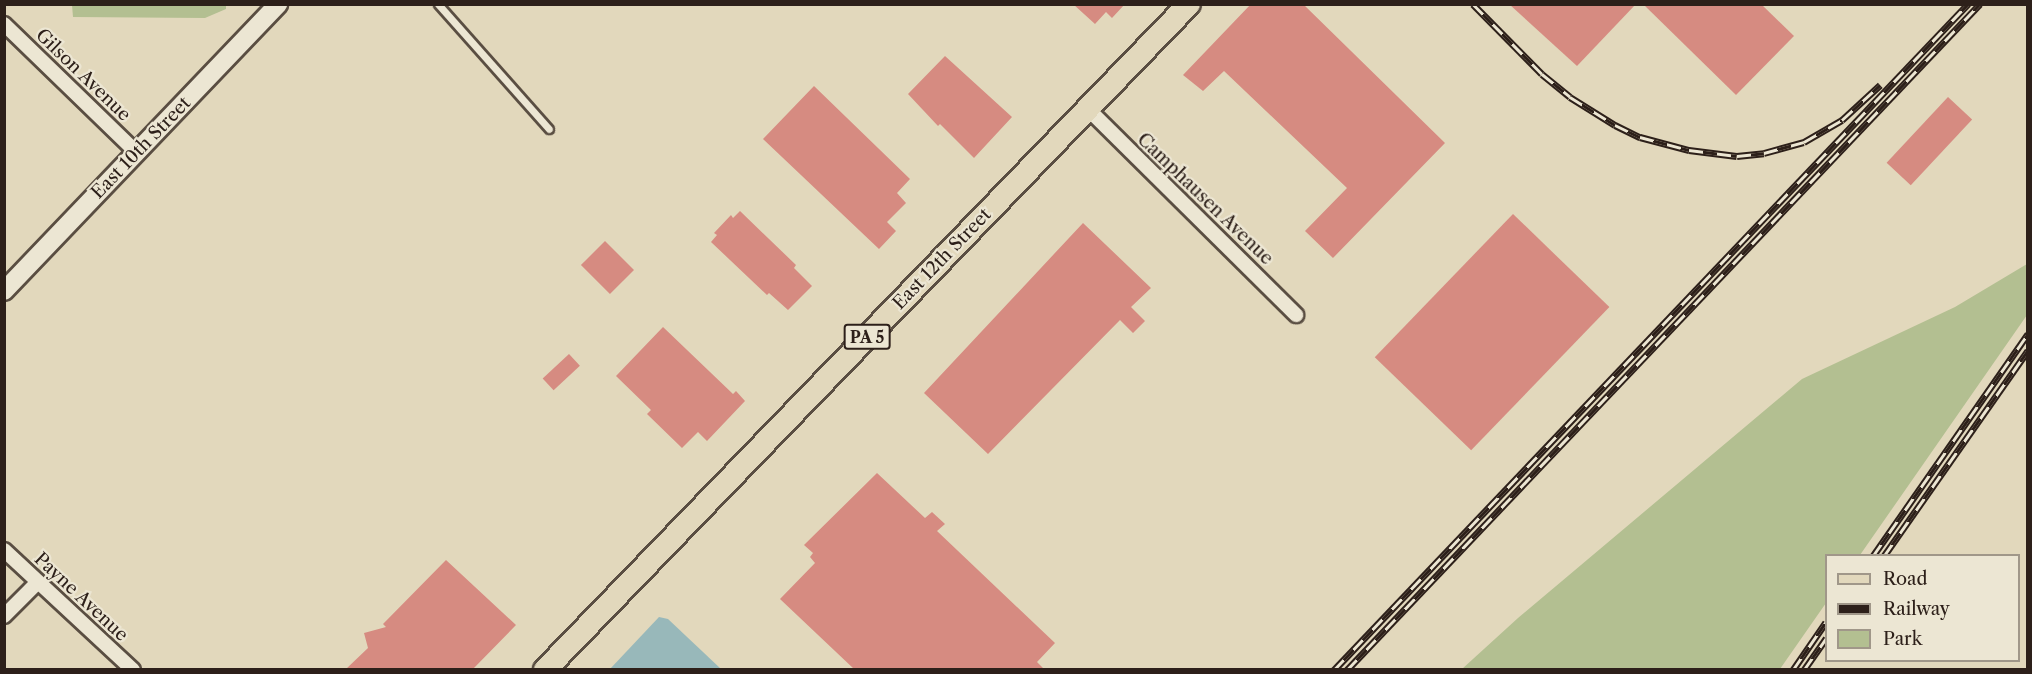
<!DOCTYPE html>
<html>
<head>
<meta charset="utf-8">
<style>
	body { margin:0 }
	#map { position:relative; width:2032px; height:674px; overflow:hidden; background:#e2d8bc; font-family:"Libre Caslon Text",serif }
	div>[style] { position:absolute }
	.green>* { inset:0; background:#b3bf91 }
	.water>* { inset:0; background:#98b8ba }
	.building>* { inset:0; background:#d68b81; transform-origin:0 0 }
	.roads { filter:drop-shadow(2px 0 #5a4e42) drop-shadow(-2px 0 #5a4e42) drop-shadow(0 2px #5a4e42) drop-shadow(0 -2px #5a4e42) }
	.service>* { height:7px; margin:-3.5px; padding:0 3.5px; transform-origin:3.5px; border-radius:3.5px; background:#ece6d3 }
	.minor>* { height:14px; margin:-7px; padding:0 7px; transform-origin:7px; border-radius:7px; background:#ece6d3 }
	.tertiary>* { height:18px; margin:-9px; padding:0 9px; transform-origin:9px; border-radius:9px; background:#ece6d3 }
	.primary>* { height:22px; margin:-11px; padding:0 11px; transform-origin:11px; border-radius:11px; background:#e2d8bc }
	.rail>* { height:7px; margin-top:-3.5px; transform-origin:0; background:repeating-linear-gradient(90deg,#ece6d3 0 14px,#2d201a 0 28px); box-sizing:border-box; border-block:2px solid #2d201a }
	span { translate:-50% -50%; white-space:nowrap; text-align:center; line-height:1.15; -webkit-text-stroke:4.5px #ece6d3; paint-order:stroke }
	.shield-label span { padding:2px 4px; background:#ece6d3; border:2px solid; border-radius:4px; -webkit-text-stroke-width:0 }
	.shield-label { font-size:16px; color:#2d201a; font-weight:700 }
	.street-label { font-size:18px; color:#2d201a }
	.frame { position:absolute; inset:0; border:6px solid #2d201a; pointer-events:none }
	.legend { position:absolute; left:1825px; top:554px; width:195px; height:108px; box-sizing:border-box; background:#ece6d3; border:2px solid #a09789; margin:0; padding:8px 10px; list-style:none; font-size:18px; color:#2d201a }
	.legend li { display:flex; align-items:center; gap:12px; height:30px }
	.legend b { width:30px; border:2px solid #a09789 }
</style>
</head>
<body>
<div id="map">
	<div class="green">
		<i style="clip-path:polygon(72px 5px,226px 4px,226px 9px,205px 18px,73px 17px)"></i>
		<i style="clip-path:polygon(2027px 264px,2027px 315px,1860px 555px,1826px 556px,1826px 603px,1780px 669px,1462px 669px,1518px 618px,1802px 379px,1955px 307px)"></i>
	</div>
	<div class="water">
		<i style="clip-path:polygon(659px 617px,668px 619px,721px 669px,610px 669px)"></i>
	</div>
	<div class="building">
		<i style="clip-path:polygon(1073px 4px,1125px 4px,1112px 18px,1106px 12px,1095px 24px)"></i>
		<i style="clip-path:polygon(1251px 4px,1303px 4px,1445px 143px,1333px 258px,1305px 231px,1347px 188px,1224px 71px,1203px 91px,1183px 75px)"></i>
		<i style="clip-path:polygon(1509px 4px,1636px 4px,1577px 66px)"></i>
		<i style="clip-path:polygon(1643px 4px,1761px 4px,1794px 36px,1736px 95px)"></i>
		<i style="clip-path:polygon(945px 56px,1012px 117px,974px 158px,940px 124px,938px 126px,908px 94px)"></i>
		<i style="clip-path:polygon(814px 86px,910px 179px,897px 193px,906px 203px,887px 222px,896px 231px,879px 249px,763px 139px)"></i>
		<i style="left:1948px;top:97px;width:33px;height:90px;rotate:43deg"></i>
		<i style="clip-path:polygon(740px 211px,796px 265px,794px 268px,812px 286px,788px 310px,769px 293px,767px 295px,711px 242px,717px 235px,714px 233px,731px 215px,733px 218px)"></i>
		<i style="left:1513px;top:214px;width:134px;height:199px;rotate:44deg"></i>
		<i style="clip-path:polygon(1083px 223px,1151px 288px,1131px 307px,1145px 321px,1133px 333px,1120px 320px,988px 454px,924px 393px)"></i>
		<i style="left:605px;top:241px;width:41px;height:34px;rotate:45deg"></i>
		<i style="clip-path:polygon(663px 327px,733px 394px,736px 391px,745px 401px,707px 441px,698px 432px,682px 448px,647px 414px,651px 410px,616px 376px)"></i>
		<i style="left:569px;top:354px;width:16px;height:36px;rotate:47deg"></i>
		<i style="clip-path:polygon(877px 473px,925px 518px,932px 512px,945px 524px,937px 531px,1055px 643px,1037px 662px,1044px 669px,854px 669px,780px 599px,815px 563px,810px 557px,813px 553px,804px 545px)"></i>
		<i style="clip-path:polygon(446px 560px,516px 625px,473px 669px,346px 669px,368px 648px,364px 633px,386px 627px,383px 624px)"></i>
	</div>
	<div class="roads">
		<div class="service">
			<i style="left:438px;top:4px;width:167px;rotate:48.4deg"></i>
		</div>
		<div class="minor">
			<i style="left:4px;top:24px;width:185px;rotate:44.1deg"></i>
			<i style="left:1088px;top:109px;width:293px;rotate:44.7deg"></i>
			<i style="left:4px;top:550px;width:176px;rotate:42.9deg"></i>
			<i style="left:4px;top:616px;width:48px;rotate:-45deg"></i>
		</div>
		<div class="tertiary">
			<i style="left:4px;top:291px;width:397px;rotate:-46.3deg"></i>
		</div>
		<div class="primary">
			<i style="left:545px;top:670px;width:926px;rotate:-45.96deg"></i>
		</div>
	</div>
	<div class="rail">
		<i style="left:1473px;top:4px;width:98px;rotate:45.4deg"></i>
		<i style="left:1542px;top:74px;width:36px;rotate:39deg"></i>
		<i style="left:1570px;top:97px;width:53px;rotate:31.9deg"></i>
		<i style="left:1615px;top:125px;width:28px;rotate:26deg"></i>
		<i style="left:1640px;top:137px;width:51px;rotate:14.9deg"></i>
		<i style="left:1689px;top:150px;width:48px;rotate:7.1deg"></i>
		<i style="left:1737px;top:156px;width:27px;rotate:-6deg"></i>
		<i style="left:1764px;top:153px;width:41px;rotate:-15.4deg"></i>
		<i style="left:1804px;top:142px;width:44px;rotate:-30.1deg"></i>
		<i style="left:1842px;top:120px;width:52px;rotate:-42.6deg"></i>
		<i style="left:1873px;top:556px;width:271px;rotate:-55.1deg"></i>
		<i style="left:1884px;top:556px;width:251px;rotate:-55deg"></i>
		<i style="left:1334px;top:670px;width:920px;rotate:-46.41deg"></i>
		<i style="left:1347px;top:670px;width:919px;rotate:-46.46deg"></i>
		<i style="left:1793px;top:670px;width:58px;rotate:-55.5deg"></i>
		<i style="left:1804px;top:670px;width:39px;rotate:-55deg"></i>
	</div>
	<div class="shield-label">
		<span style="left:867px;top:337px">PA 5</span>
	</div>
	<div class="street-label">
		<span style="left:83px;top:75px;rotate:44deg">Gilson Avenue</span>
		<span style="left:141px;top:148px;rotate:-46deg">East 10th Street</span>
		<span style="left:1205px;top:199px;rotate:44deg">Camphausen Avenue</span>
		<span style="left:942px;top:259px;rotate:-46deg">East 12th Street</span>
		<span style="left:81px;top:597px;rotate:43deg">Payne Avenue</span>
	</div>
	<div class="frame"></div>
	<ul class="legend">
	<li><b style="height:8px;background:#e2d8bc"></b>Road</li>
	<li><b style="height:8px;background:#2d201a"></b>Railway</li>
	<li><b style="height:16px;background:#b3bf91"></b>Park</li>
	</ul>
</div>
</body>
</html>
